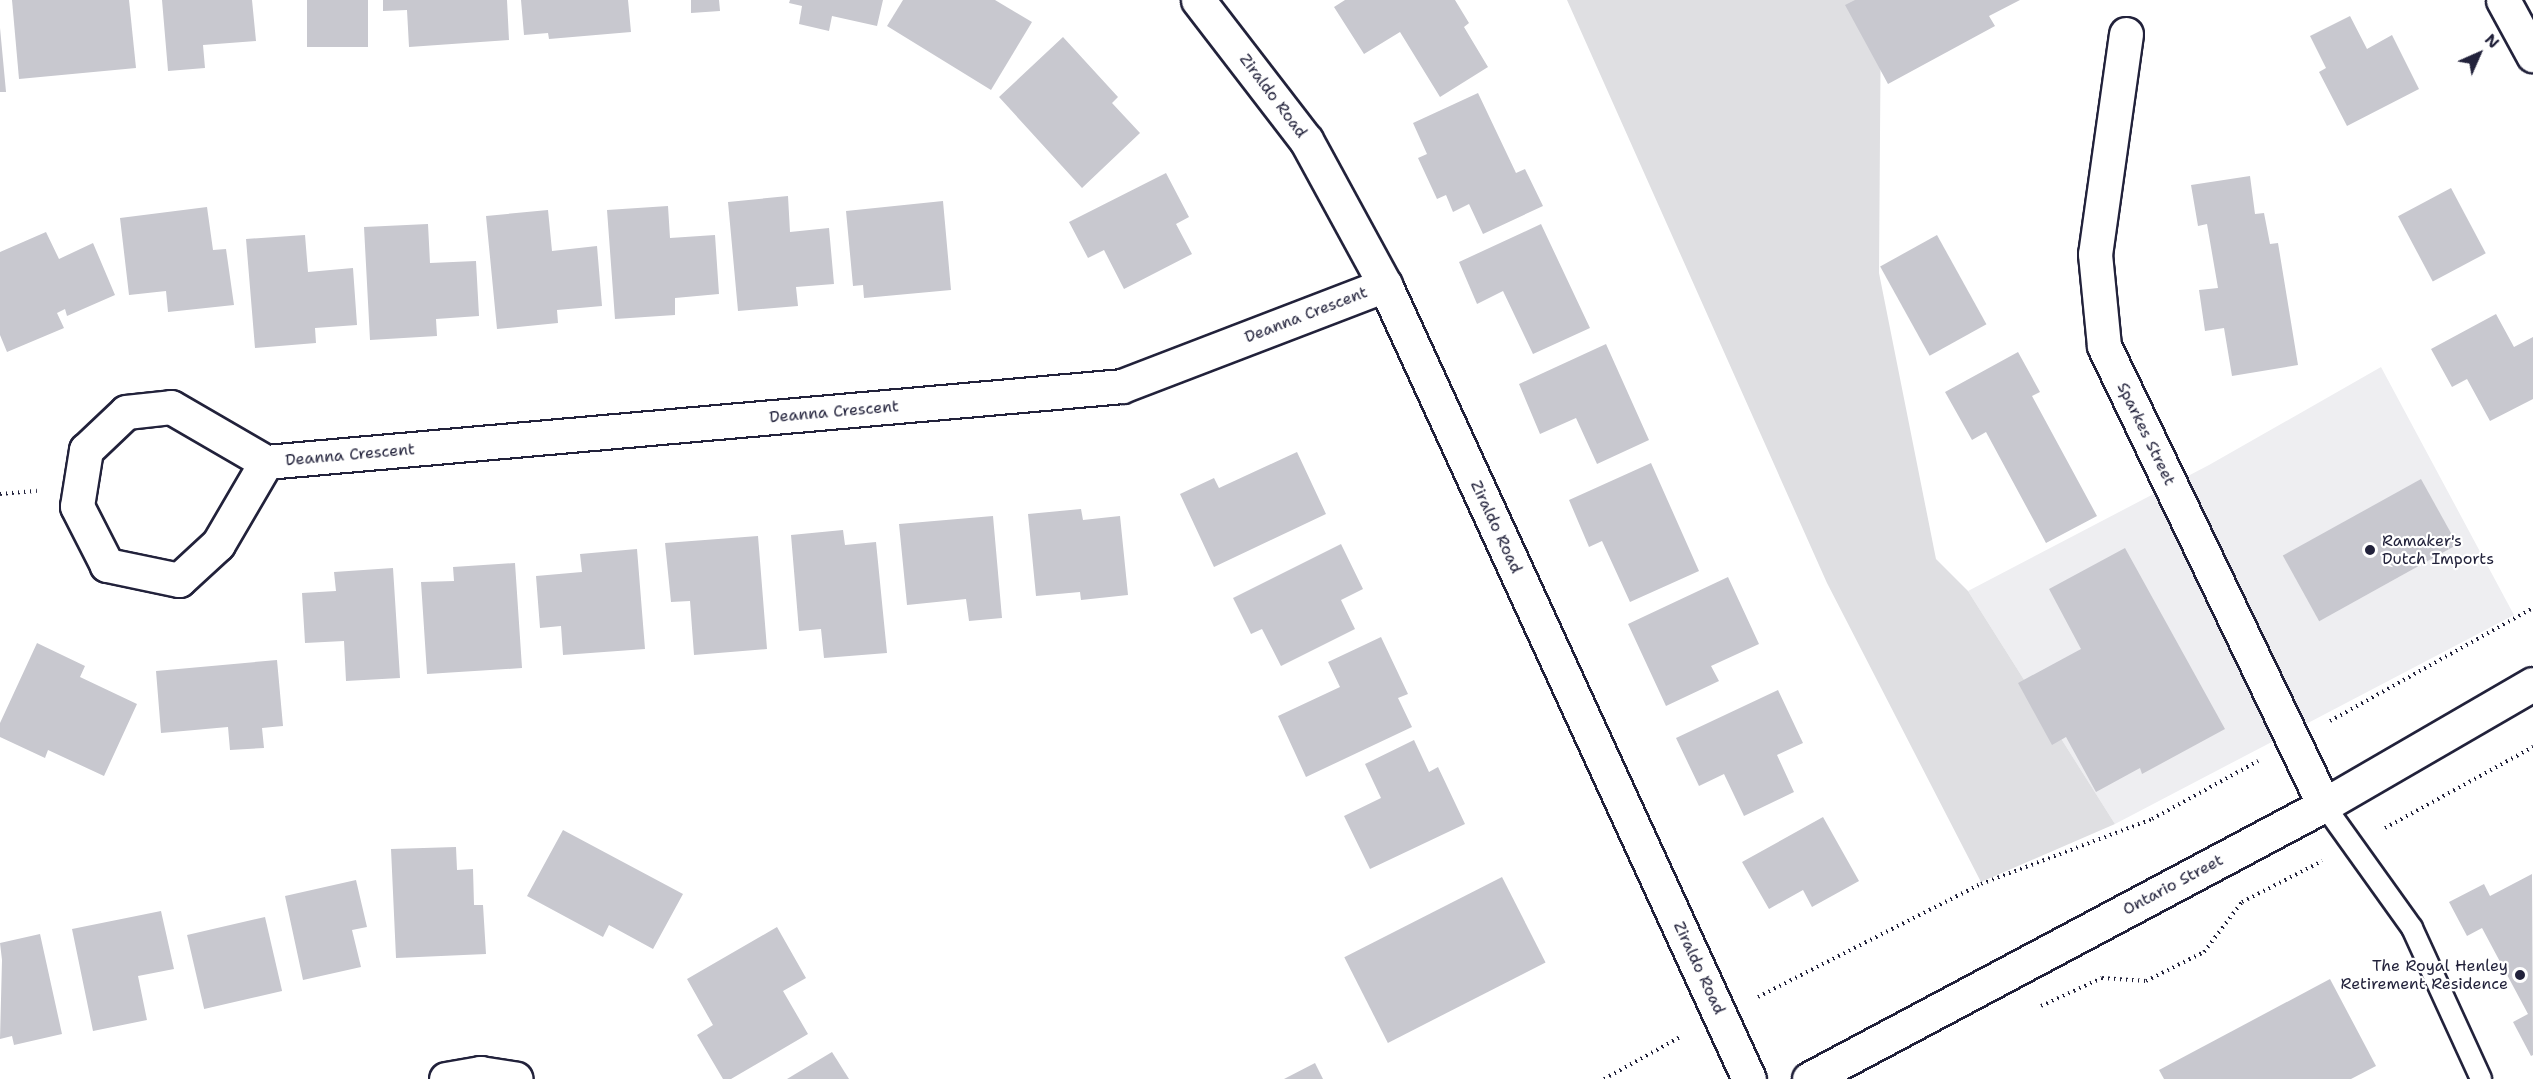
<!DOCTYPE html>
<html>
<head>
<meta charset="utf-8">
<style>
	body { margin:0 }
	#map { position:relative; width:2533px; height:1079px; overflow:hidden; background:#fff; font-family:"Shantell Sans",sans-serif }
	div>[style] { position:absolute }
	.built>* { inset:0; background:#eeeef1 }
	.green>* { inset:0; background:#dfdfe2 }
	.building>* { inset:0; background:#c8c8cf; transform-origin:0 0 }
	.path>* { height:4px; margin-top:-2px; transform-origin:0; background:repeating-linear-gradient(90deg,#22223b 0 1.5px,transparent 0 6px) }
	.roads { filter:drop-shadow(2px 0 #22223b) drop-shadow(-2px 0 #22223b) drop-shadow(0 2px #22223b) drop-shadow(0 -2px #22223b) }
	.service>* { height:20px; margin:-10px; padding:0 10px; transform-origin:10px; border-radius:10px; background:#fff }
	.minor>* { height:33px; margin:-16.5px; padding:0 16.5px; transform-origin:16.5px; border-radius:16.5px; background:#fff }
	.secondary>* { height:33px; margin:-16.5px; padding:0 16.5px; transform-origin:16.5px; border-radius:16.5px; background:#fff }
	.dots>* { width:16px; height:16px; translate:-50% -50%; box-sizing:border-box; border:3px solid #fff; border-radius:50% }
	span { translate:-50% -50%; white-space:nowrap; text-align:center; line-height:1.15; -webkit-text-stroke:4.5px #fff; paint-order:stroke }
	.street-label { font-size:16px; color:#22223b }
	.poi-label { font-size:16px; color:#22223b }
	.left { translate:0 -50%; text-align:left }
	.right { translate:-100% -50%; text-align:right }
	.north { position:absolute; left:2449px; top:24px; width:60px; height:60px; -webkit-text-stroke:4px #fff; paint-order:stroke; rotate:45deg; font-size:16px; font-weight:700; line-height:24px; text-align:center; color:#22223b }
	.north::after { content:''; display:block; margin:auto; width:21px; height:27px; background:#22223b; clip-path:polygon(50% 0,100% 100%,50% 72%,0 100%) }
</style>
</head>
<body>
<div id="map">
	<div class="built">
		<i style="clip-path:polygon(2381px 367px,2514px 615px,2115px 824px,1968px 591px,2209px 465px)"></i>
	</div>
	<div class="green">
		<i style="clip-path:polygon(1567px 0,1881px 0,1879px 273px,1936px 559px,1968px 591px,2115px 824px,1981px 882px,1827px 583px)"></i>
	</div>
	<div class="building">
		<i style="clip-path:polygon(12px 0,129px 0,136px 68px,19px 79px)"></i>
		<i style="clip-path:polygon(162px 0,252px 0,256px 41px,203px 45px,205px 68px,168px 71px)"></i>
		<i style="left:307px;top:0;width:61px;height:47px"></i>
		<i style="clip-path:polygon(383px 0,507px 0,509px 40px,409px 47px,407px 10px,383px 11px)"></i>
		<i style="clip-path:polygon(521px 0,628px 0,631px 32px,549px 39px,548px 33px,524px 35px)"></i>
		<i style="clip-path:polygon(691px 0,719px 0,720px 11px,691px 13px)"></i>
		<i style="clip-path:polygon(790px 0,883px 0,877px 26px,832px 16px,829px 31px,799px 24px,802px 6px,789px 3px)"></i>
		<i style="clip-path:polygon(903px 0,995px 0,1032px 22px,991px 90px,887px 26px)"></i>
		<i style="clip-path:polygon(1345px 0,1455px 0,1469px 23px,1464px 27px,1488px 67px,1440px 97px,1400px 32px,1364px 54px,1334px 7px)"></i>
		<i style="clip-path:polygon(1855px 0,2020px 0,1989px 16px,1995px 26px,1888px 84px,1845px 5px)"></i>
		<i style="clip-path:polygon(2350px 16px,2367px 49px,2392px 35px,2419px 89px,2347px 126px,2319px 72px,2326px 68px,2310px 36px)"></i>
		<i style="clip-path:polygon(0 28px,6px 92px,0 92px)"></i>
		<i style="clip-path:polygon(1063px 37px,1118px 97px,1112px 103px,1140px 133px,1082px 188px,999px 97px)"></i>
		<i style="clip-path:polygon(1478px 93px,1516px 173px,1525px 169px,1543px 206px,1483px 234px,1469px 204px,1453px 212px,1446px 195px,1437px 199px,1418px 158px,1427px 154px,1413px 123px)"></i>
		<i style="clip-path:polygon(1166px 173px,1189px 217px,1176px 224px,1192px 254px,1124px 289px,1104px 250px,1088px 258px,1069px 222px)"></i>
		<i style="clip-path:polygon(2250px 176px,2255px 214px,2264px 213px,2270px 244px,2278px 243px,2298px 365px,2232px 376px,2224px 328px,2205px 331px,2199px 290px,2218px 288px,2207px 224px,2198px 226px,2191px 185px)"></i>
		<i style="left:2451px;top:188px;width:74px;height:60px;rotate:62deg"></i>
		<i style="clip-path:polygon(788px 196px,790px 232px,829px 228px,834px 284px,796px 287px,798px 306px,738px 311px,728px 202px)"></i>
		<i style="clip-path:polygon(943px 201px,951px 290px,864px 298px,863px 285px,853px 286px,846px 211px)"></i>
		<i style="clip-path:polygon(668px 206px,670px 238px,715px 235px,719px 294px,675px 298px,675px 315px,615px 319px,607px 210px)"></i>
		<i style="clip-path:polygon(207px 207px,213px 250px,226px 249px,234px 305px,168px 312px,166px 291px,129px 295px,120px 218px)"></i>
		<i style="clip-path:polygon(548px 210px,552px 251px,597px 246px,602px 306px,557px 310px,558px 323px,497px 329px,486px 216px)"></i>
		<i style="clip-path:polygon(428px 224px,430px 263px,476px 261px,479px 316px,436px 319px,437px 336px,370px 340px,364px 227px)"></i>
		<i style="clip-path:polygon(1541px 224px,1590px 328px,1533px 354px,1503px 291px,1477px 304px,1459px 262px)"></i>
		<i style="clip-path:polygon(46px 232px,59px 259px,93px 243px,115px 295px,67px 316px,65px 309px,57px 313px,64px 328px,7px 352px,0 335px,0 252px)"></i>
		<i style="clip-path:polygon(305px 235px,308px 272px,353px 268px,357px 325px,315px 328px,316px 343px,255px 348px,246px 239px)"></i>
		<i style="left:1937px;top:235px;width:102px;height:65px;rotate:61deg"></i>
		<i style="clip-path:polygon(2496px 314px,2514px 347px,2533px 337px,2533px 399px,2490px 421px,2467px 379px,2452px 387px,2431px 349px)"></i>
		<i style="clip-path:polygon(1606px 344px,1649px 440px,1597px 464px,1576px 418px,1540px 434px,1519px 384px)"></i>
		<i style="clip-path:polygon(2018px 352px,2040px 392px,2032px 396px,2097px 516px,2046px 543px,1986px 432px,1972px 440px,1945px 392px)"></i>
		<i style="clip-path:polygon(1297px 452px,1326px 514px,1214px 567px,1180px 494px,1214px 478px,1219px 488px)"></i>
		<i style="clip-path:polygon(1651px 463px,1699px 571px,1630px 602px,1602px 541px,1589px 547px,1569px 500px)"></i>
		<i style="left:2421px;top:479px;width:75px;height:158px;rotate:61deg"></i>
		<i style="clip-path:polygon(1081px 509px,1083px 520px,1120px 516px,1128px 595px,1081px 600px,1080px 592px,1036px 596px,1028px 514px)"></i>
		<i style="clip-path:polygon(993px 516px,1002px 618px,969px 621px,966px 599px,907px 605px,899px 524px)"></i>
		<i style="clip-path:polygon(843px 530px,845px 545px,876px 542px,887px 653px,824px 658px,821px 629px,799px 631px,791px 535px)"></i>
		<i style="clip-path:polygon(758px 536px,767px 649px,694px 655px,690px 601px,671px 602px,665px 543px)"></i>
		<i style="clip-path:polygon(1341px 544px,1363px 589px,1341px 600px,1355px 629px,1281px 666px,1262px 629px,1251px 634px,1233px 598px)"></i>
		<i style="clip-path:polygon(2125px 548px,2225px 729px,2142px 774px,2140px 768px,2096px 792px,2066px 737px,2052px 745px,2018px 683px,2081px 649px,2049px 589px)"></i>
		<i style="clip-path:polygon(637px 549px,645px 649px,563px 655px,561px 626px,540px 628px,536px 576px,582px 572px,580px 554px)"></i>
		<i style="clip-path:polygon(515px 563px,522px 668px,427px 674px,421px 582px,454px 581px,453px 567px)"></i>
		<i style="clip-path:polygon(393px 568px,400px 678px,346px 681px,344px 641px,305px 643px,302px 593px,336px 591px,334px 572px)"></i>
		<i style="clip-path:polygon(1728px 577px,1759px 644px,1711px 666px,1719px 681px,1666px 706px,1628px 624px)"></i>
		<i style="clip-path:polygon(1381px 637px,1408px 694px,1398px 698px,1412px 727px,1306px 777px,1278px 716px,1340px 687px,1328px 662px)"></i>
		<i style="clip-path:polygon(37px 643px,85px 666px,80px 677px,137px 704px,104px 776px,48px 750px,45px 758px,0 737px,0 723px)"></i>
		<i style="clip-path:polygon(277px 660px,283px 726px,262px 728px,264px 748px,230px 750px,228px 727px,161px 733px,156px 671px)"></i>
		<i style="clip-path:polygon(1778px 690px,1803px 743px,1777px 755px,1794px 792px,1744px 816px,1724px 774px,1699px 786px,1676px 738px)"></i>
		<i style="clip-path:polygon(1414px 740px,1429px 772px,1438px 767px,1465px 824px,1370px 869px,1344px 816px,1381px 798px,1365px 764px)"></i>
		<i style="clip-path:polygon(1823px 817px,1859px 881px,1812px 907px,1803px 890px,1769px 909px,1742px 862px)"></i>
		<i style="clip-path:polygon(563px 830px,683px 894px,653px 949px,609px 925px,603px 937px,527px 896px)"></i>
		<i style="clip-path:polygon(456px 847px,457px 870px,473px 869px,474px 905px,483px 905px,486px 954px,396px 958px,391px 849px)"></i>
		<i style="clip-path:polygon(2532px 874px,2533px 1055px,2531px 1056px,2513px 1022px,2528px 1014px,2482px 928px,2467px 936px,2449px 902px,2484px 884px,2490px 896px)"></i>
		<i style="left:1502px;top:877px;width:96px;height:177px;rotate:63deg"></i>
		<i style="clip-path:polygon(356px 880px,367px 927px,352px 930px,361px 967px,303px 980px,285px 896px)"></i>
		<i style="clip-path:polygon(161px 911px,174px 969px,138px 976px,147px 1020px,93px 1031px,72px 929px)"></i>
		<i style="left:265px;top:917px;width:76px;height:80px;rotate:77deg"></i>
		<i style="clip-path:polygon(777px 927px,806px 978px,783px 991px,808px 1034px,731px 1079px,723px 1079px,697px 1035px,713px 1025px,687px 979px)"></i>
		<i style="clip-path:polygon(40px 934px,62px 1034px,14px 1045px,12px 1036px,0 1039px,2px 960px,0 943px)"></i>
		<i style="clip-path:polygon(2330px 979px,2376px 1066px,2351px 1079px,2164px 1079px,2159px 1070px)"></i>
		<i style="clip-path:polygon(832px 1052px,849px 1079px,787px 1079px)"></i>
		<i style="clip-path:polygon(1315px 1063px,1323px 1079px,1284px 1079px)"></i>
	</div>
	<div class="path">
		<i style="left:0;top:494px;width:37px;rotate:-5deg"></i>
		<i style="left:2330px;top:721px;width:232px;rotate:-29.1deg"></i>
		<i style="left:2385px;top:828px;width:169px;rotate:-28.7deg"></i>
		<i style="left:1758px;top:997px;width:250px;rotate:-26.9deg"></i>
		<i style="left:1981px;top:884px;width:183px;rotate:-20.8deg"></i>
		<i style="left:2152px;top:819px;width:121px;rotate:-28.7deg"></i>
		<i style="left:2041px;top:1006px;width:67px;rotate:-24.7deg"></i>
		<i style="left:2102px;top:978px;width:44px;rotate:3.9deg"></i>
		<i style="left:2146px;top:981px;width:65px;rotate:-26.6deg"></i>
		<i style="left:2204px;top:952px;width:63px;rotate:-52.8deg"></i>
		<i style="left:2242px;top:902px;width:90px;rotate:-27.1deg"></i>
		<i style="left:1604px;top:1079px;width:89px;rotate:-28.9deg"></i>
	</div>
	<div class="roads">
		<div class="service">
			<i style="left:2324px;top:805px;width:151px;rotate:54.4deg"></i>
			<i style="left:2412px;top:928px;width:166px;rotate:65.4deg"></i>
		</div>
		<div class="minor">
			<i style="left:1198px;top:0;width:177px;rotate:52.4deg"></i>
			<i style="left:1306px;top:140px;width:165px;rotate:61.4deg"></i>
			<i style="left:1385px;top:285px;width:873px;rotate:65.37deg"></i>
			<i style="left:2503px;top:0;width:63px;rotate:61.4deg"></i>
			<i style="left:2126px;top:34px;width:222px;rotate:98deg"></i>
			<i style="left:2095px;top:254px;width:92px;rotate:84.4deg"></i>
			<i style="left:2104px;top:346px;width:509px;rotate:64.39deg"></i>
			<i style="left:266px;top:462px;width:95px;rotate:120.3deg"></i>
			<i style="left:218px;top:544px;width:53px;rotate:137.3deg"></i>
			<i style="left:179px;top:580px;width:74px;rotate:-168.2deg"></i>
			<i style="left:107px;top:565px;width:66px;rotate:-117deg"></i>
			<i style="left:77px;top:506px;width:57px;rotate:-80.9deg"></i>
			<i style="left:86px;top:450px;width:55px;rotate:-43.5deg"></i>
			<i style="left:126px;top:412px;width:45px;rotate:-6.3deg"></i>
			<i style="left:171px;top:407px;width:110px;rotate:30.1deg"></i>
			<i style="left:266px;top:462px;width:859px;rotate:-5.07deg"></i>
			<i style="left:1122px;top:386px;width:282px;rotate:-21deg"></i>
			<i style="left:446px;top:1079px;width:35px;rotate:-10deg"></i>
			<i style="left:480px;top:1073px;width:36px;rotate:9deg"></i>
		</div>
		<div class="secondary">
			<i style="left:1809px;top:1079px;width:583px;rotate:-28.01deg"></i>
			<i style="left:2324px;top:805px;width:241px;rotate:-30.1deg"></i>
		</div>
	</div>
	<div class="dots">
		<i style="left:2370px;top:550px;background:#22223b"></i>
		<i style="left:2520px;top:975px;background:#22223b"></i>
	</div>
	<div class="street-label">
		<span style="left:1273px;top:96px;rotate:53deg">Ziraldo Road</span>
		<span style="left:1306px;top:315px;rotate:-21deg">Deanna Crescent</span>
		<span style="left:834px;top:412px;rotate:-5deg">Deanna Crescent</span>
		<span style="left:2146px;top:434px;rotate:64deg">Sparkes Street</span>
		<span style="left:350px;top:455px;rotate:-5deg">Deanna Crescent</span>
		<span style="left:1496px;top:527px;rotate:65deg">Ziraldo Road</span>
		<span style="left:2173px;top:885px;rotate:-28deg">Ontario Street</span>
		<span style="left:1699px;top:968px;rotate:65deg">Ziraldo Road</span>
	</div>
	<div class="poi-label">
		<span class="left" style="left:2382px;top:550px">Ramaker's<br>Dutch Imports</span>
		<span class="right" style="left:2508px;top:975px">The Royal Henley<br>Retirement Residence</span>
	</div>
	<div class="north">N</div>
</div>
</body>
</html>
